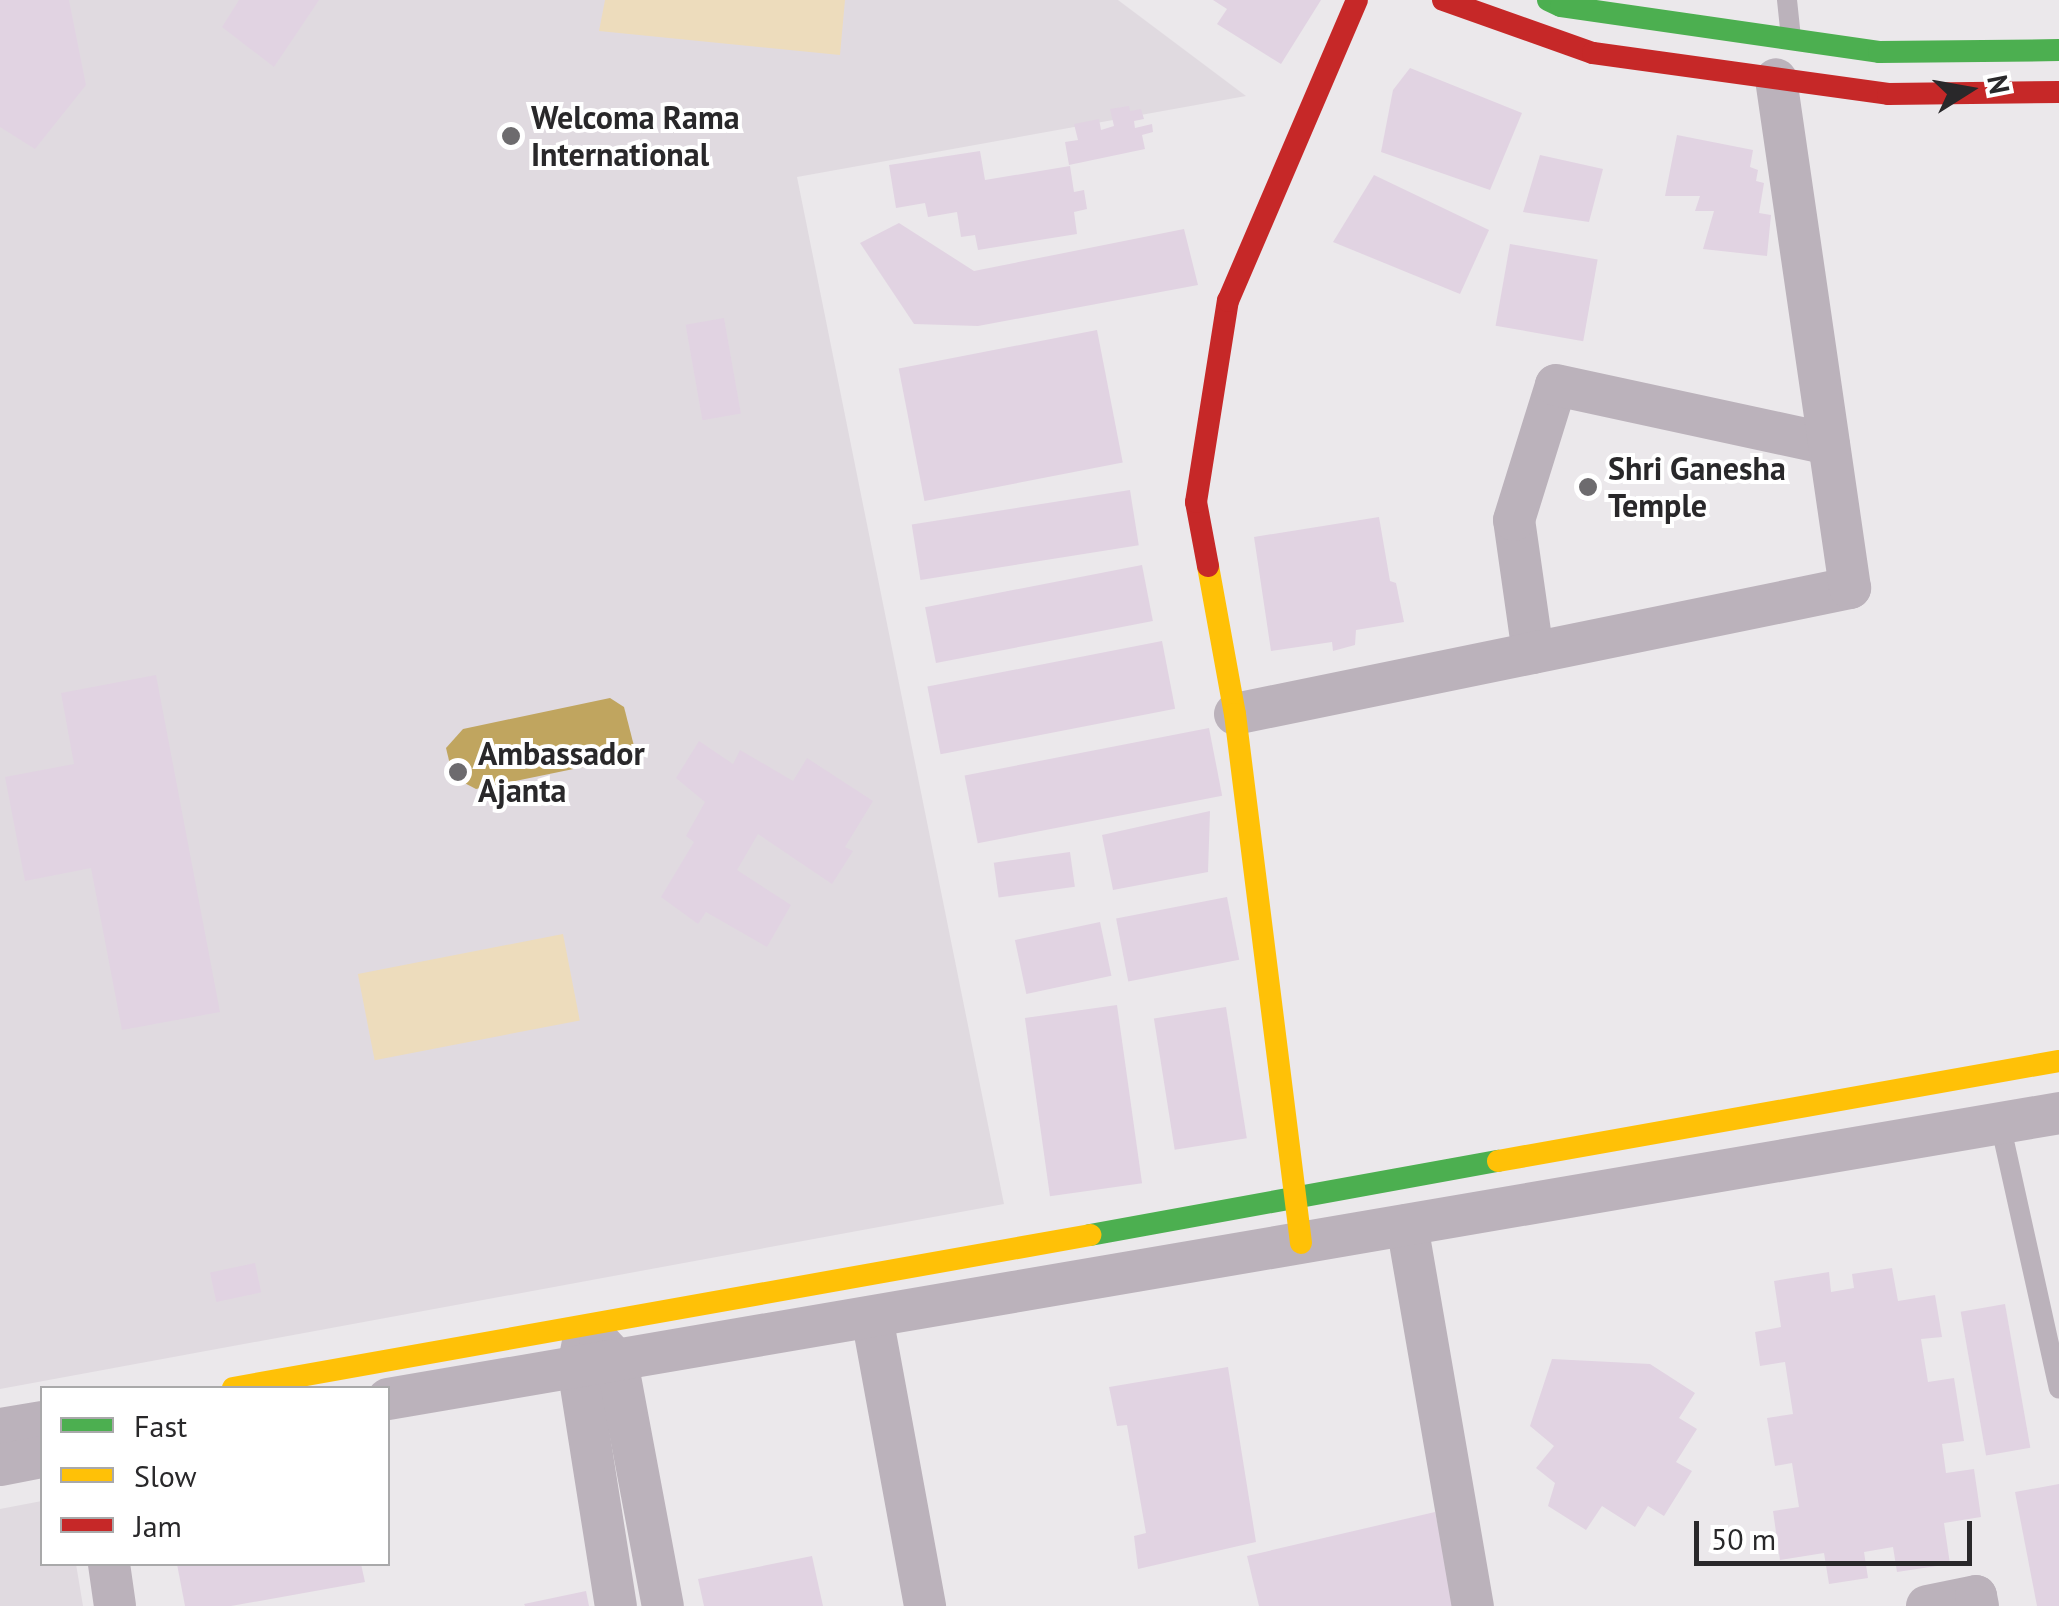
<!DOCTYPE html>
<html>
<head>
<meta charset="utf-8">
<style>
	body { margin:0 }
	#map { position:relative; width:2059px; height:1606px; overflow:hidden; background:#ebe8eb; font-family:"PT Sans",sans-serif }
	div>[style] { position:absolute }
	.built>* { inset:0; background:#e0dae0 }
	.green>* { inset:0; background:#eddcbc; transform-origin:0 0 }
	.water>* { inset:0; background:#c0a55f }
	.building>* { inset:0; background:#e1d3e2; transform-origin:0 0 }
	.lane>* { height:20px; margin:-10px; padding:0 10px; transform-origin:10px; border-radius:10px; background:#bbb2bb }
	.street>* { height:42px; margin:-21px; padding:0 21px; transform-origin:21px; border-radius:21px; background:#bbb2bb }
	.fast>* { height:22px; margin:-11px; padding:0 11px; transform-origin:11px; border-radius:11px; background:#4caf50 }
	.slow>* { height:22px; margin:-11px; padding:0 11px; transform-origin:11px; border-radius:11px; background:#ffc107 }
	.jam>* { height:22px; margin:-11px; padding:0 11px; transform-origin:11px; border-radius:11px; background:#c62828 }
	.dots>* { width:28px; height:28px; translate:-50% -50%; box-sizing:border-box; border:5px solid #fff; border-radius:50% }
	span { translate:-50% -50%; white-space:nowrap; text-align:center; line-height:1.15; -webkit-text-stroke:8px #fff; paint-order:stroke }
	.poi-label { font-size:32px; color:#29282a; font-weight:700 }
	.left { translate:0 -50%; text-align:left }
	.legend { position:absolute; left:40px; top:1386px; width:350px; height:180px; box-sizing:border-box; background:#fff; border:2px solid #a9a9aa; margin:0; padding:12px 18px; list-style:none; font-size:30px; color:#29282a }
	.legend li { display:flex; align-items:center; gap:20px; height:50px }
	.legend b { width:50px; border:2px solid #a9a9aa }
	.north { position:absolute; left:1919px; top:40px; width:100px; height:100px; -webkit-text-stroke:8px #fff; paint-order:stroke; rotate:79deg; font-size:28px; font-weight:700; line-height:40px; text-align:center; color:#29282a }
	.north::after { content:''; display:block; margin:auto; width:35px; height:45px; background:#29282a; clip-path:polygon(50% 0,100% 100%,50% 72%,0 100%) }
	.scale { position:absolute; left:1694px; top:1521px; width:278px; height:45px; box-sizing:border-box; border:5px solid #29282a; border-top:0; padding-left:12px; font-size:30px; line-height:35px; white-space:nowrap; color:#29282a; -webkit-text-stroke:8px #fff; paint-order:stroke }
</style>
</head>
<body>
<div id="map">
	<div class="built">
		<i style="clip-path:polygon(0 0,1118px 0,1246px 96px,797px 177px,1004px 1204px,0 1389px)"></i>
		<i style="clip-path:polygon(42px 1501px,42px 1564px,76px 1564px,83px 1606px,0 1606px,0 1509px)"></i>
	</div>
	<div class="green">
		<i style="clip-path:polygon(605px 0,845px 0,840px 55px,599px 31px)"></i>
		<i style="left:563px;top:934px;width:88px;height:209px;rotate:79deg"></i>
	</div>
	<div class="water">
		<i style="clip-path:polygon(610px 698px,624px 707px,634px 746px,622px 759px,476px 789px,453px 777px,446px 748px,463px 729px)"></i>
	</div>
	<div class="building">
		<i style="clip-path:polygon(0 0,69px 0,86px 85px,35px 149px,0 127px)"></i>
		<i style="clip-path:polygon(239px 0,319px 0,274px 67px,222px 27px)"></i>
		<i style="clip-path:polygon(1213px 0,1321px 0,1281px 64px,1217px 24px,1227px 9px)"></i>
		<i style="clip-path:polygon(1410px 68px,1522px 113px,1490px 190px,1381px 152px,1393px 90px)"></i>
		<i style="clip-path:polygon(1129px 106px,1130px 111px,1141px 109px,1144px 119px,1134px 121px,1135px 128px,1152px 124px,1153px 132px,1142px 135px,1145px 149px,1069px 165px,1065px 142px,1078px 140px,1074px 124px,1099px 119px,1101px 130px,1114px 126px,1110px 109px)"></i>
		<i style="clip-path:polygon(1677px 135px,1753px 150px,1750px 167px,1758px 170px,1756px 181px,1764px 183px,1759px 213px,1771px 215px,1767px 256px,1703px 249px,1714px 211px,1695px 211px,1700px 196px,1665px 196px)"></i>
		<i style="clip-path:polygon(980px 151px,985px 180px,1070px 166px,1074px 192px,1084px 190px,1087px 209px,1074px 212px,1077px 234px,978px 250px,975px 235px,961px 237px,957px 212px,928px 217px,925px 203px,896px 208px,889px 165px)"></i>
		<i style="clip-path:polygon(1540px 155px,1603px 169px,1589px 222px,1523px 212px)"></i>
		<i style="clip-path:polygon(1374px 175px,1489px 230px,1460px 294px,1333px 242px)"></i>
		<i style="clip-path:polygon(899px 223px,974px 271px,1184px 229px,1198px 285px,978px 326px,914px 324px,860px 243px)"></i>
		<i style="left:1510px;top:244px;width:89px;height:83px;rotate:10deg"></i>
		<i style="left:724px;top:318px;width:97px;height:39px;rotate:80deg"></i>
		<i style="left:1097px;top:330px;width:135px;height:202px;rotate:79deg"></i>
		<i style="clip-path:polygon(1591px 475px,1602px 486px,1596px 499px,1583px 501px,1574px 489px,1579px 477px)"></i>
		<i style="left:1130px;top:490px;width:56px;height:221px;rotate:81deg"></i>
		<i style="clip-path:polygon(1379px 517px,1390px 581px,1396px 583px,1404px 622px,1356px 630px,1355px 645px,1333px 651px,1332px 642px,1271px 651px,1254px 537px)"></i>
		<i style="left:1142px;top:565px;width:57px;height:221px;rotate:79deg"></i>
		<i style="left:1162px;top:641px;width:69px;height:239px;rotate:79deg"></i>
		<i style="clip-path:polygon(156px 675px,220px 1012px,122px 1030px,91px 868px,25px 881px,5px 777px,74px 764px,61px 693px)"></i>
		<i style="left:1209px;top:728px;width:69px;height:249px;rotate:79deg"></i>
		<i style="clip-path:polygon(699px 741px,733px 764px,740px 750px,793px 781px,807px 758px,873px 801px,845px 847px,853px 851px,832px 884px,758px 834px,737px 870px,791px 905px,767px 947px,706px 912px,698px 924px,661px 897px,694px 842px,686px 836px,705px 802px,676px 778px)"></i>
		<i style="clip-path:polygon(1210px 811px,1208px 872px,1113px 890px,1102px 835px)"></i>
		<i style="left:1070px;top:852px;width:35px;height:77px;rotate:82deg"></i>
		<i style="left:1227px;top:897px;width:64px;height:113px;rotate:79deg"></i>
		<i style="left:1100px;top:922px;width:55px;height:87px;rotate:78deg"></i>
		<i style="left:1117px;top:1005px;width:180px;height:93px;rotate:82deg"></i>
		<i style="left:1226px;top:1007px;width:133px;height:73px;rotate:81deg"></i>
		<i style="left:255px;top:1263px;width:30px;height:46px;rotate:78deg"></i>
		<i style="clip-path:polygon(1892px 1268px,1898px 1301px,1935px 1295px,1942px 1337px,1921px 1339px,1928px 1382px,1954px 1378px,1964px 1441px,1942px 1444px,1946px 1473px,1974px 1469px,1981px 1517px,1944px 1523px,1950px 1564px,1897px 1572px,1893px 1547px,1864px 1552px,1868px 1578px,1829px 1584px,1824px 1553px,1780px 1560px,1773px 1511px,1799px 1507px,1792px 1463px,1775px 1466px,1767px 1418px,1793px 1414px,1785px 1362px,1760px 1366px,1755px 1332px,1781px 1327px,1774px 1281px,1829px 1272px,1831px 1292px,1854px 1288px,1852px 1274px)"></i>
		<i style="left:2005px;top:1304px;width:146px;height:45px;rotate:80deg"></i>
		<i style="clip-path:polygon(1552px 1359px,1650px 1364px,1695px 1393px,1679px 1418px,1697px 1429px,1676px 1462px,1692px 1471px,1664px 1516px,1648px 1506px,1635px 1527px,1602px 1506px,1586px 1530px,1548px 1506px,1555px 1483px,1536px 1468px,1554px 1446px,1530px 1426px)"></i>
		<i style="clip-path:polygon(1228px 1367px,1256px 1542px,1138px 1569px,1134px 1536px,1146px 1533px,1127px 1425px,1117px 1426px,1109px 1387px)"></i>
		<i style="clip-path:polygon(2059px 1484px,2059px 1606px,2037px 1606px,2015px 1492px)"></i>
		<i style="clip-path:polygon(1435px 1512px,1456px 1606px,1259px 1606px,1247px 1556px)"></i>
		<i style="clip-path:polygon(812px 1556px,823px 1606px,704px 1606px,698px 1579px)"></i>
		<i style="clip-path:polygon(177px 1564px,361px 1564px,365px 1582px,231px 1606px,185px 1606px)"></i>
		<i style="clip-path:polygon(586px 1591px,589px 1606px,525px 1606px,524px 1604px)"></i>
	</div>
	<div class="lane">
		<i style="left:1787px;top:0;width:38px;rotate:84deg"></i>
		<i style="left:2000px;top:1123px;width:272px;rotate:77.5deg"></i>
	</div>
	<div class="street">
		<i style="left:1533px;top:653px;width:134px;rotate:-98.1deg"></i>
		<i style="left:1514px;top:520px;width:141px;rotate:-72.7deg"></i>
		<i style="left:1556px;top:385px;width:279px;rotate:12.2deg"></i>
		<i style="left:1235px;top:714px;width:628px;rotate:-11.58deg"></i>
		<i style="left:1850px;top:588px;width:514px;rotate:-98.27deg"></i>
		<i style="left:1407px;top:1225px;width:387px;rotate:80.2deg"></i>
		<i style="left:872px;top:1317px;width:294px;rotate:79.6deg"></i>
		<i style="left:583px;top:1342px;width:25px;rotate:101deg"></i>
		<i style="left:578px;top:1367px;width:242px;rotate:81deg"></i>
		<i style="left:600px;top:1343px;width:25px;rotate:47deg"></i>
		<i style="left:617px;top:1361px;width:249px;rotate:79.4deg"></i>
		<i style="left:388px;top:1399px;width:1695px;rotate:-9.71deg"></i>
		<i style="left:0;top:1429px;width:43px;rotate:-9.5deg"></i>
		<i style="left:0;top:1465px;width:43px;rotate:-10.8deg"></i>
		<i style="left:109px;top:1564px;width:42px;rotate:81.9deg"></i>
		<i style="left:1927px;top:1606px;width:50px;rotate:-11.5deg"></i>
		<i style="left:1976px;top:1596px;width:10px;rotate:79deg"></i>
	</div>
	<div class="fast">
		<i style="left:1548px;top:0;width:14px;rotate:25deg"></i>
		<i style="left:1561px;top:6px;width:321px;rotate:8.2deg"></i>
		<i style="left:1879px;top:52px;width:180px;rotate:-0.6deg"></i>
		<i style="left:1090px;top:1235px;width:415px;rotate:-10.3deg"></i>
	</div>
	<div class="slow">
		<i style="left:1208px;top:566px;width:150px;rotate:79.7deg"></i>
		<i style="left:1235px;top:714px;width:533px;rotate:82.89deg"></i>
		<i style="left:1498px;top:1161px;width:570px;rotate:-10.11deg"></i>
		<i style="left:233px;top:1388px;width:871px;rotate:-10.12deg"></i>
	</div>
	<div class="jam">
		<i style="left:1443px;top:0;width:159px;rotate:19.5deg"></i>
		<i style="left:1593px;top:53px;width:298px;rotate:7.9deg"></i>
		<i style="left:1888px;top:94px;width:171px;rotate:-0.7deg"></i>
		<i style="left:1208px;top:566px;width:65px;rotate:-100.6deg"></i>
		<i style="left:1196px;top:502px;width:204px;rotate:-81deg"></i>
		<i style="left:1228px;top:301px;width:327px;rotate:-66.8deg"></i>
	</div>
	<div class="dots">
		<i style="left:511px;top:136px;background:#6d6b6e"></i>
		<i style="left:1588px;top:487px;background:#6d6b6e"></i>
		<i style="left:458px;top:772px;background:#6d6b6e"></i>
	</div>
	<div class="poi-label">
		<span class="left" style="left:531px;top:136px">Welcoma Rama<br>International</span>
		<span class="left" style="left:1608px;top:487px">Shri Ganesha<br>Temple</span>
		<span class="left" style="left:478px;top:772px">Ambassador<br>Ajanta</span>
	</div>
	<ul class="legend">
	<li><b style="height:12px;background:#4caf50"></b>Fast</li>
	<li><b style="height:12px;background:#ffc107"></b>Slow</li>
	<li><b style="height:12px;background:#c62828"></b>Jam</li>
	</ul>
	<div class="north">N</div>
	<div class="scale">50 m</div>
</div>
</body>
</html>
